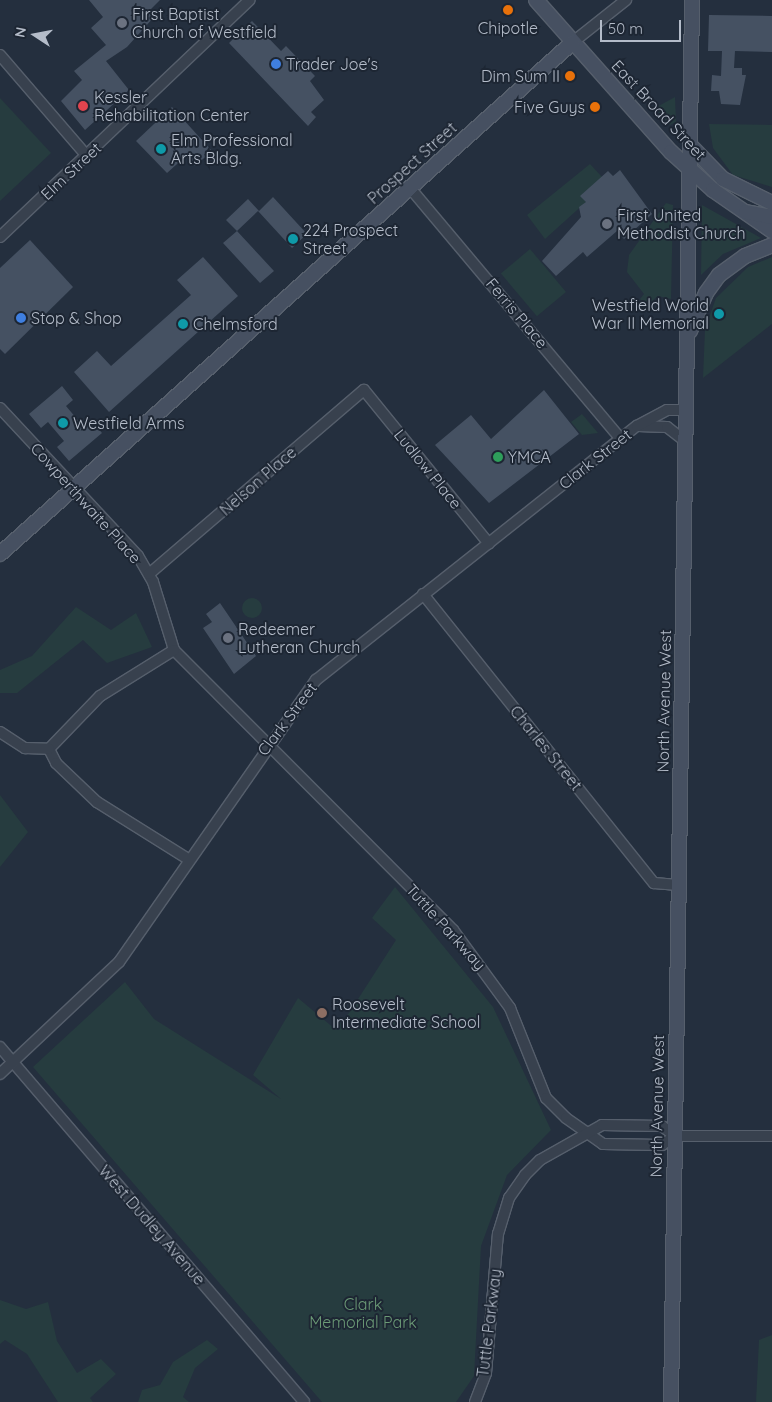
<!DOCTYPE html>
<html>
<head>
<meta charset="utf-8">
<style>
	body { margin:0 }
	#map { position:relative; width:772px; height:1402px; overflow:hidden; background:#242f3e; font-family:Quicksand,sans-serif }
	div>[style] { position:absolute }
	.green>* { inset:0; background:#263c3f; transform-origin:0 0 }
	.round { border-radius:50% }
	.building>* { inset:0; background:#455162 }
	.roads { filter:drop-shadow(1px 0 #565f6c) drop-shadow(-1px 0 #565f6c) drop-shadow(0 1px #565f6c) drop-shadow(0 -1px #565f6c) }
	.street>* { height:10px; margin:-5px; padding:0 5px; transform-origin:5px; border-radius:5px; background:#38414e }
	.secondary>* { height:14px; margin:-7px; padding:0 7px; transform-origin:7px; border-radius:7px; background:#465061 }
	.dots>* { width:14px; height:14px; translate:-50% -50%; box-sizing:border-box; border:2px solid #1d2633; border-radius:50% }
	span { translate:-50% -50%; white-space:nowrap; text-align:center; line-height:1.15; -webkit-text-stroke:4px #1d2633; paint-order:stroke }
	.poi-label { font-size:16px; color:#b4bcc9 }
	.left { translate:0 -50%; text-align:left }
	.right { translate:-100% -50%; text-align:right }
	.street-label { font-size:16px; color:#b4bcc9 }
	.park-label { font-size:16px; color:#6b9a76 }
	.north { position:absolute; left:10px; top:10px; width:50px; height:50px; -webkit-text-stroke:4px #1d2633; paint-order:stroke; rotate:281deg; font-size:14px; font-weight:700; line-height:20px; text-align:center; color:#b4bcc9 }
	.north::after { content:''; display:block; margin:auto; width:18px; height:22px; background:#b4bcc9; clip-path:polygon(50% 0,100% 100%,50% 72%,0 100%) }
	.scale { position:absolute; left:600px; top:20px; width:81px; height:22px; box-sizing:border-box; border:2px solid #b4bcc9; border-top:0; padding-left:6px; font-size:15px; line-height:18px; white-space:nowrap; color:#b4bcc9; -webkit-text-stroke:4px #1d2633; paint-order:stroke }
</style>
</head>
<body>
<div id="map">
	<div class="green">
		<i style="clip-path:polygon(675px 97px,676px 122px,670px 125px,655px 108px)"></i>
		<i style="clip-path:polygon(0 98px,51px 153px,0 201px)"></i>
		<i style="clip-path:polygon(709px 124px,772px 125px,772px 187px,733px 175px,713px 148px)"></i>
		<i style="clip-path:polygon(590px 164px,602px 177px,581px 196px,586px 202px,545px 239px,527px 215px)"></i>
		<i style="clip-path:polygon(666px 203px,673px 205px,671px 299px,658px 296px,646px 306px,640px 299px,644px 294px,627px 272px,629px 255px)"></i>
		<i style="clip-path:polygon(702px 205px,761px 238px,723px 254px,701px 275px)"></i>
		<i style="left:530px;top:249px;width:56px;height:38px;rotate:50deg"></i>
		<i style="clip-path:polygon(772px 257px,772px 324px,703px 378px,705px 329px,716px 298px,748px 267px)"></i>
		<i style="clip-path:polygon(582px 414px,598px 433px,582px 435px,571px 422px)"></i>
		<i class="round" style="left:242px;top:598px;width:20px;height:20px"></i>
		<i style="clip-path:polygon(76px 607px,111px 630px,136px 613px,152px 647px,107px 663px,83px 640px,17px 693px,0 693px,0 670px,32px 656px)"></i>
		<i style="clip-path:polygon(0 795px,28px 832px,0 867px)"></i>
		<i style="clip-path:polygon(395px 887px,493px 1007px,551px 1130px,507px 1175px,481px 1246px,474px 1376px,456px 1402px,322px 1402px,33px 1067px,125px 982px,154px 1019px,281px 1099px,253px 1075px,298px 998px,335px 1029px,349px 1013px,396px 940px,372px 918px)"></i>
		<i style="clip-path:polygon(0 1300px,26px 1309px,48px 1302px,57px 1341px,77px 1373px,101px 1359px,116px 1374px,90px 1398px,93px 1402px,58px 1402px,27px 1354px,5px 1340px,0 1344px)"></i>
		<i style="clip-path:polygon(772px 1335px,772px 1402px,756px 1402px,759px 1340px)"></i>
		<i style="clip-path:polygon(207px 1340px,218px 1349px,195px 1368px,183px 1397px,189px 1402px,138px 1402px,142px 1390px,160px 1385px,173px 1362px)"></i>
	</div>
	<div class="building">
		<i style="clip-path:polygon(89px 0,160px 0,149px 11px,154px 17px,127px 47px,106px 61px,129px 90px,85px 130px,61px 101px,82px 80px,74px 71px,106px 45px,91px 28px,103px 17px)"></i>
		<i style="clip-path:polygon(709px 15px,772px 16px,772px 52px,735px 51px,734px 68px,742px 68px,742px 75px,746px 75px,740px 105px,721px 104px,719px 91px,711px 91px,712px 75px,721px 76px,722px 51px,708px 51px)"></i>
		<i style="clip-path:polygon(252px 21px,281px 51px,286px 46px,315px 76px,310px 81px,324px 100px,311px 112px,316px 117px,308px 126px,229px 43px)"></i>
		<i style="clip-path:polygon(172px 107px,212px 151px,195px 166px,186px 156px,167px 173px,136px 141px)"></i>
		<i style="clip-path:polygon(620px 170px,652px 214px,624px 239px,617px 231px,587px 257px,583px 252px,556px 276px,542px 261px,581px 217px,579px 207px,586px 202px,580px 196px,608px 171px,613px 176px)"></i>
		<i style="clip-path:polygon(273px 197px,307px 234px,292px 248px,258px 211px,237px 231px,274px 271px,260px 283px,223px 243px,237px 231px,226px 220px,248px 199px,259px 211px)"></i>
		<i style="clip-path:polygon(30px 240px,73px 287px,5px 354px,0 349px,0 268px)"></i>
		<i style="clip-path:polygon(203px 257px,238px 296px,109px 412px,74px 372px,97px 351px,111px 366px,191px 295px,177px 280px)"></i>
		<i style="clip-path:polygon(62px 386px,73px 400px,66px 406px,82px 425px,90px 419px,102px 433px,69px 461px,57px 447px,64px 441px,48px 422px,41px 428px,29px 414px)"></i>
		<i style="clip-path:polygon(544px 390px,579px 434px,489px 503px,435px 445px,471px 415px,491px 439px)"></i>
		<i style="clip-path:polygon(220px 603px,256px 656px,234px 674px,203px 628px,212px 622px,206px 614px)"></i>
	</div>
	<div class="roads">
		<div class="street">
			<i style="left:573px;top:42px;width:68px;rotate:-38.4deg"></i>
			<i style="left:0;top:55px;width:133px;rotate:49.3deg"></i>
			<i style="left:411px;top:189px;width:326px;rotate:50deg"></i>
			<i style="left:0;top:237px;width:344px;rotate:-43.5deg"></i>
			<i style="left:0;top:408px;width:202px;rotate:47deg"></i>
			<i style="left:138px;top:556px;width:30px;rotate:60deg"></i>
			<i style="left:153px;top:582px;width:71px;rotate:72.8deg"></i>
			<i style="left:174px;top:650px;width:395px;rotate:45.1deg"></i>
			<i style="left:453px;top:930px;width:97px;rotate:53.8deg"></i>
			<i style="left:510px;top:1008px;width:97px;rotate:68.2deg"></i>
			<i style="left:546px;top:1098px;width:28px;rotate:45deg"></i>
			<i style="left:566px;top:1118px;width:45px;rotate:35.1deg"></i>
			<i style="left:603px;top:1144px;width:59px;rotate:1deg"></i>
			<i style="left:662px;top:1145px;width:16px;rotate:-35deg"></i>
			<i style="left:675px;top:1136px;width:97px"></i>
			<i style="left:638px;top:426px;width:29px;rotate:2deg"></i>
			<i style="left:667px;top:427px;width:23px;rotate:38deg"></i>
			<i style="left:149px;top:574px;width:283px;rotate:-40.6deg"></i>
			<i style="left:364px;top:390px;width:198px;rotate:50.9deg"></i>
			<i style="left:423px;top:594px;width:370px;rotate:51.4deg"></i>
			<i style="left:654px;top:883px;width:24px;rotate:5deg"></i>
			<i style="left:174px;top:650px;width:87px;rotate:148.1deg"></i>
			<i style="left:100px;top:696px;width:74px;rotate:133.9deg"></i>
			<i style="left:49px;top:749px;width:16px;rotate:63deg"></i>
			<i style="left:56px;top:763px;width:57px;rotate:43.6deg"></i>
			<i style="left:97px;top:802px;width:107px;rotate:32.1deg"></i>
			<i style="left:0;top:732px;width:30px;rotate:33deg"></i>
			<i style="left:25px;top:748px;width:24px;rotate:2deg"></i>
			<i style="left:0;top:1047px;width:467px;rotate:49.4deg"></i>
			<i style="left:0;top:1074px;width:163px;rotate:-43.3deg"></i>
			<i style="left:119px;top:962px;width:344px;rotate:-55.1deg"></i>
			<i style="left:316px;top:680px;width:409px;rotate:-38.4deg"></i>
			<i style="left:637px;top:426px;width:34px;rotate:-28deg"></i>
			<i style="left:667px;top:410px;width:19px"></i>
			<i style="left:475px;top:1402px;width:31px;rotate:-69deg"></i>
			<i style="left:486px;top:1373px;width:140px;rotate:-85.1deg"></i>
			<i style="left:498px;top:1234px;width:38px;rotate:-73deg"></i>
			<i style="left:509px;top:1198px;width:28px;rotate:-55deg"></i>
			<i style="left:525px;top:1175px;width:21px;rotate:-45deg"></i>
			<i style="left:540px;top:1160px;width:71px;rotate:-29.4deg"></i>
			<i style="left:602px;top:1125px;width:60px;rotate:1deg"></i>
			<i style="left:662px;top:1126px;width:16px;rotate:38deg"></i>
		</div>
		<div class="secondary">
			<i style="left:536px;top:0;width:203px;rotate:48.4deg"></i>
			<i style="left:671px;top:152px;width:57px;rotate:42.1deg"></i>
			<i style="left:713px;top:190px;width:72px;rotate:34.8deg"></i>
			<i style="left:690px;top:145px;width:47px;rotate:45.9deg"></i>
			<i style="left:723px;top:179px;width:55px;rotate:26.1deg"></i>
			<i style="left:746px;top:212px;width:26px;rotate:11deg"></i>
			<i style="left:690px;top:331px;width:41px;rotate:-67.2deg"></i>
			<i style="left:706px;top:293px;width:22px;rotate:-54deg"></i>
			<i style="left:719px;top:275px;width:32px;rotate:-36deg"></i>
			<i style="left:745px;top:256px;width:29px;rotate:-22deg"></i>
			<i style="left:0;top:554px;width:768px;rotate:-41.78deg"></i>
			<i style="left:671px;top:1402px;width:1402px;rotate:-89.14deg"></i>
		</div>
	</div>
	<div class="dots">
		<i style="left:508px;top:10px;background:#e8710a"></i>
		<i style="left:122px;top:23px;background:#6b7280"></i>
		<i style="left:276px;top:64px;background:#3f7fe0"></i>
		<i style="left:570px;top:76px;background:#e8710a"></i>
		<i style="left:83px;top:106px;background:#e0444e"></i>
		<i style="left:595px;top:107px;background:#e8710a"></i>
		<i style="left:161px;top:149px;background:#0f9aa8"></i>
		<i style="left:607px;top:224px;background:#6b7280"></i>
		<i style="left:293px;top:239px;background:#0f9aa8"></i>
		<i style="left:719px;top:314px;background:#0f9aa8"></i>
		<i style="left:21px;top:318px;background:#3f7fe0"></i>
		<i style="left:183px;top:324px;background:#0f9aa8"></i>
		<i style="left:63px;top:423px;background:#0f9aa8"></i>
		<i style="left:498px;top:457px;background:#2e9e5b"></i>
		<i style="left:228px;top:638px;background:#6b7280"></i>
		<i style="left:322px;top:1013px;background:#8d6e63"></i>
	</div>
	<div class="poi-label">
		<span class="left" style="left:132px;top:23px">First Baptist<br>Church of Westfield</span>
		<span style="left:508px;top:28px">Chipotle</span>
		<span class="left" style="left:286px;top:64px">Trader Joe's</span>
		<span class="right" style="left:560px;top:76px">Dim Sum II</span>
		<span class="left" style="left:94px;top:106px">Kessler<br>Rehabilitation Center</span>
		<span class="right" style="left:585px;top:107px">Five Guys</span>
		<span class="left" style="left:171px;top:149px">Elm Professional<br>Arts Bldg.</span>
		<span class="left" style="left:617px;top:224px">First United<br>Methodist Church</span>
		<span class="left" style="left:303px;top:239px">224 Prospect<br>Street</span>
		<span class="right" style="left:709px;top:314px">Westfield World<br>War II Memorial</span>
		<span class="left" style="left:31px;top:318px">Stop &amp; Shop</span>
		<span class="left" style="left:193px;top:324px">Chelmsford</span>
		<span class="left" style="left:73px;top:423px">Westfield Arms</span>
		<span class="left" style="left:508px;top:457px">YMCA</span>
		<span class="left" style="left:238px;top:638px">Redeemer<br>Lutheran Church</span>
		<span class="left" style="left:332px;top:1013px">Roosevelt<br>Intermediate School</span>
	</div>
	<div class="street-label">
		<span style="left:659px;top:110px;rotate:47deg">East Broad Street</span>
		<span style="left:412px;top:163px;rotate:-42deg">Prospect Street</span>
		<span style="left:71px;top:171px;rotate:-43deg">Elm Street</span>
		<span style="left:517px;top:313px;rotate:50deg">Ferris Place</span>
		<span style="left:595px;top:459px;rotate:-38deg">Clark Street</span>
		<span style="left:428px;top:469px;rotate:51deg">Ludlow Place</span>
		<span style="left:258px;top:481px;rotate:-41deg">Nelson Place</span>
		<span style="left:86px;top:503px;rotate:48deg">Cowperthwaite Place</span>
		<span style="left:664px;top:701px;rotate:-89deg">North Avenue West</span>
		<span style="left:287px;top:719px;rotate:-53deg">Clark Street</span>
		<span style="left:546px;top:748px;rotate:51deg">Charles Street</span>
		<span style="left:446px;top:927px;rotate:48deg">Tuttle Parkway</span>
		<span style="left:657px;top:1106px;rotate:-89deg">North Avenue West</span>
		<span style="left:152px;top:1225px;rotate:49deg">West Dudley Avenue</span>
		<span style="left:489px;top:1323px;rotate:-83deg">Tuttle Parkway</span>
	</div>
	<div class="park-label">
		<span style="left:363px;top:1313px">Clark<br>Memorial Park</span>
	</div>
	<div class="north">N</div>
	<div class="scale">50 m</div>
</div>
</body>
</html>
